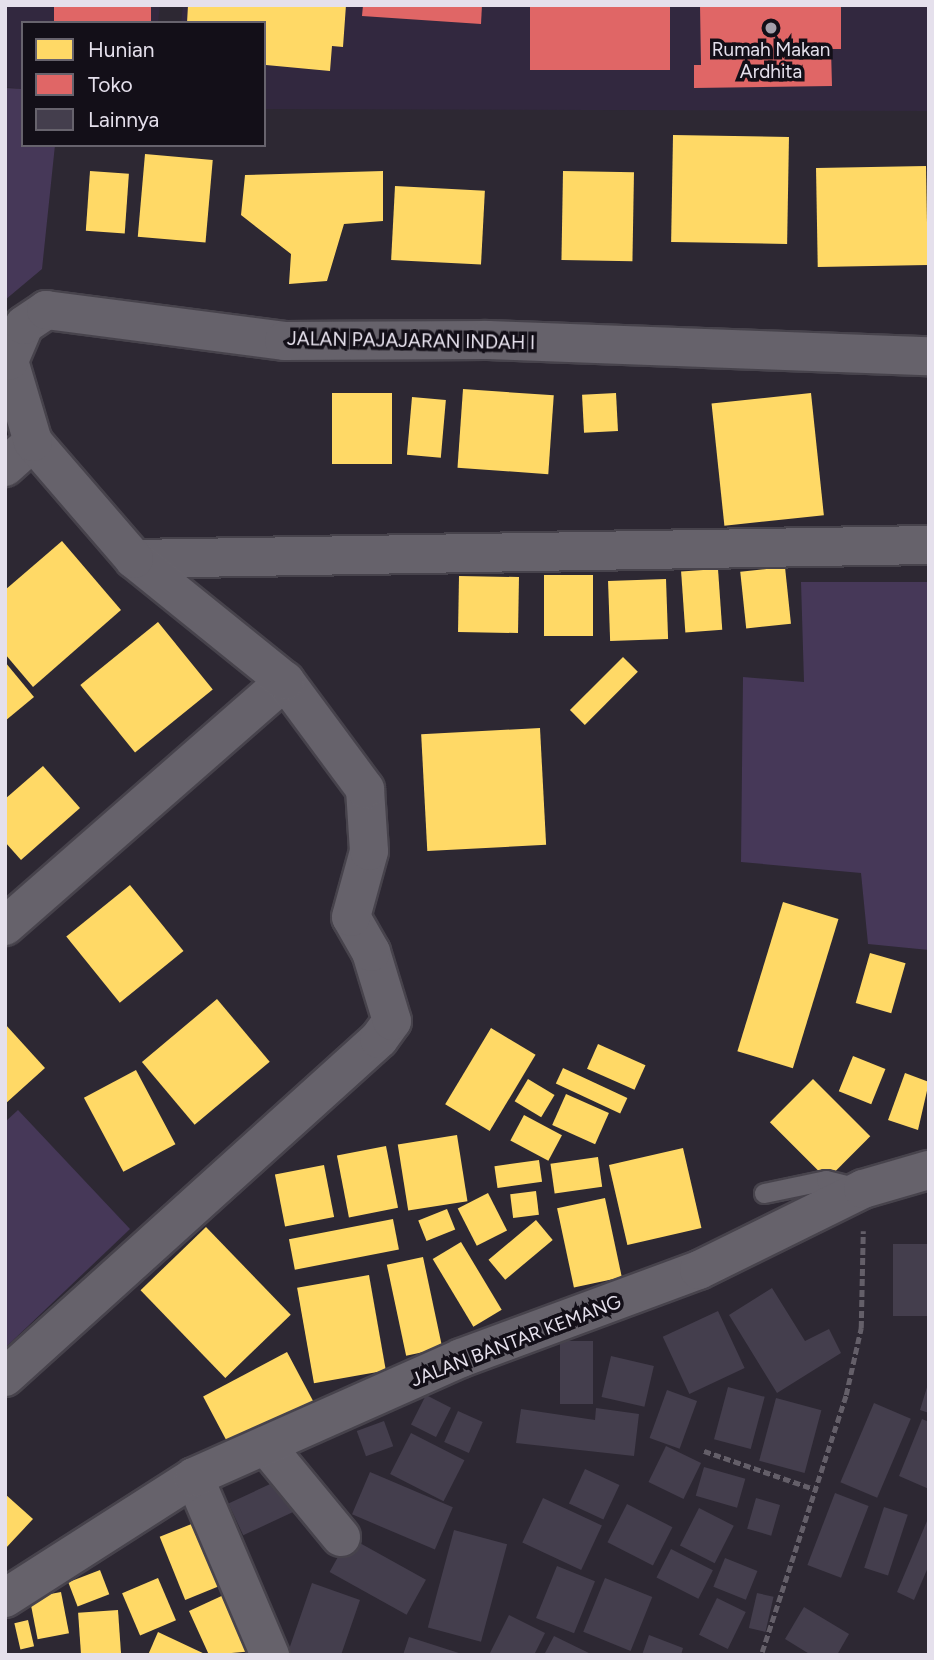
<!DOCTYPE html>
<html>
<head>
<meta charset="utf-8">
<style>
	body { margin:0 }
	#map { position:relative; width:934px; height:1660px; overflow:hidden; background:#2d2833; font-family:Figtree,sans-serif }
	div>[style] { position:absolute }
	.built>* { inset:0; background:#32283f }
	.green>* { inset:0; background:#463858 }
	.homes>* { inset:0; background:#ffd966; transform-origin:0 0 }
	.shops>* { inset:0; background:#e06666; transform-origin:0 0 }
	.building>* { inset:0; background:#443e4d; transform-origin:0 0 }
	.path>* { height:4.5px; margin-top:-2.25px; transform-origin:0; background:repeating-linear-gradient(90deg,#645f69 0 7px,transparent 0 10.5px) }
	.roads { filter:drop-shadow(2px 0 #47434c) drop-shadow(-2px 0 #47434c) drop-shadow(0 2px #47434c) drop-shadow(0 -2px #47434c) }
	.service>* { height:19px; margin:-9.5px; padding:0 9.5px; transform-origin:9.5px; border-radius:9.5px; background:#66626b }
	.minor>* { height:38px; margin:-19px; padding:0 19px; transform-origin:19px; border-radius:19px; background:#66626b }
	.tertiary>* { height:38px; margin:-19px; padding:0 19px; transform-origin:19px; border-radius:19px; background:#66626b }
	.dots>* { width:19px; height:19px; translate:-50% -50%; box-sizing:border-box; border:4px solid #130f18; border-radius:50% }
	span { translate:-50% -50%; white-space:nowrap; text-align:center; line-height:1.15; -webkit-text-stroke:7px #130f18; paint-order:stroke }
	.poi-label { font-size:19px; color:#e5e0ec }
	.street-label { font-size:19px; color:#e5e0ec }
	.frame { position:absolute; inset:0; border:7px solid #e5e0ec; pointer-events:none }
	.legend { position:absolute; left:21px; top:21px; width:245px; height:126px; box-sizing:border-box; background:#130f18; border:2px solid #67636d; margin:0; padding:9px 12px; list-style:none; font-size:21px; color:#e5e0ec }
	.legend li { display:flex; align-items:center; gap:14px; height:35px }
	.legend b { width:35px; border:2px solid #67636d }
</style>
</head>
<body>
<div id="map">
	<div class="built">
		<i style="clip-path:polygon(5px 5px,160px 5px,158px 23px,23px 23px,23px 89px,5px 87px)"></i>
		<i style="clip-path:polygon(183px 5px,929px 5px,929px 111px,264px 109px,264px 23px,181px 23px)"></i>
	</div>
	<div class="green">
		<i style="clip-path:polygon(5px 88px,23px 89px,23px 145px,55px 145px,42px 269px,5px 300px)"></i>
		<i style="clip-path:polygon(801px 582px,929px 582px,929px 950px,868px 944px,861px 873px,741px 862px,743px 677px,804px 682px)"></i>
		<i style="clip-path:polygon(18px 1110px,130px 1229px,5px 1348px,5px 1122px)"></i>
	</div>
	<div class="homes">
		<i style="clip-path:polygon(188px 5px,346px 5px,343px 47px,332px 46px,330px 71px,266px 65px,264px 23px,187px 23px)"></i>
		<i style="left:673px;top:135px;width:116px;height:107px;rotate:1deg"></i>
		<i style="left:145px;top:154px;width:68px;height:83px;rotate:5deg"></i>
		<i style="left:926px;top:166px;width:99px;height:110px;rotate:89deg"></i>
		<i style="left:90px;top:171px;width:39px;height:60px;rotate:4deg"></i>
		<i style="clip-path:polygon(383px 171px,383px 221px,344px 224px,327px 281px,289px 284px,291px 254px,241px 215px,245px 175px)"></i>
		<i style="left:563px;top:171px;width:71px;height:89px;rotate:1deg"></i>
		<i style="left:395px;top:186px;width:90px;height:74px;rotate:3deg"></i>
		<i style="left:463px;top:389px;width:91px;height:79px;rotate:4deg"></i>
		<i style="left:332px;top:393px;width:60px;height:71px"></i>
		<i style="left:616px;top:393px;width:38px;height:34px;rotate:87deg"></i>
		<i style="left:811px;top:393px;width:123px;height:100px;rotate:84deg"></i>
		<i style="left:412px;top:397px;width:34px;height:58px;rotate:5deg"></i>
		<i style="clip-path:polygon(62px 541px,121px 610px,33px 687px,5px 654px,5px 590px)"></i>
		<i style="left:785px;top:567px;width:57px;height:45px;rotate:84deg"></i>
		<i style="left:718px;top:569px;width:61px;height:37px;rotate:86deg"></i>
		<i style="left:544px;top:575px;width:49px;height:61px"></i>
		<i style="left:459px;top:576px;width:60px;height:56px;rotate:1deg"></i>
		<i style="left:666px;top:579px;width:60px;height:58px;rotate:88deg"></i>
		<i style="left:158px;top:622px;width:87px;height:100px;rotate:51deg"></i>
		<i style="left:623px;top:657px;width:21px;height:75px;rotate:45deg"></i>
		<i style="clip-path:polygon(5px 662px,34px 697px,5px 721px)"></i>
		<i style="left:540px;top:728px;width:117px;height:119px;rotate:87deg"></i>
		<i style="clip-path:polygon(43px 766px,80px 808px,21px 860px,5px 842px,5px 799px)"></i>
		<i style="left:130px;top:885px;width:85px;height:82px;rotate:51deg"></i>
		<i style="left:783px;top:902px;width:58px;height:156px;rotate:17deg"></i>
		<i style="left:870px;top:953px;width:37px;height:52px;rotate:16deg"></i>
		<i style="left:217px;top:999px;width:82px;height:98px;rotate:50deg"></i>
		<i style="clip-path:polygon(5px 1024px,45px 1068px,5px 1104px)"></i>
		<i style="left:491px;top:1028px;width:52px;height:89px;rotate:31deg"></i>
		<i style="left:598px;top:1044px;width:52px;height:27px;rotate:24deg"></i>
		<i style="left:853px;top:1056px;width:35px;height:38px;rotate:22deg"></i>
		<i style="left:563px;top:1068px;width:71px;height:17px;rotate:25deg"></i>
		<i style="left:136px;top:1070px;width:84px;height:59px;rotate:62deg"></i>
		<i style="clip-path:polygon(905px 1073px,929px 1082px,918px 1130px,888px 1120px)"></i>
		<i style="left:528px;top:1079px;width:31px;height:26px;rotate:31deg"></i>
		<i style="left:813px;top:1079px;width:81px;height:61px;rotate:45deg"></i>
		<i style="left:566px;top:1094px;width:47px;height:34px;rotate:24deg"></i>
		<i style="left:524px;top:1115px;width:43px;height:29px;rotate:28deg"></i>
		<i style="left:457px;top:1135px;width:67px;height:60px;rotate:81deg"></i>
		<i style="left:386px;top:1146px;width:63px;height:50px;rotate:79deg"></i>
		<i style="left:683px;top:1148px;width:82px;height:76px;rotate:77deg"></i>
		<i style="left:598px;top:1157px;width:30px;height:48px;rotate:82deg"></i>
		<i style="left:539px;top:1160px;width:22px;height:45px;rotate:82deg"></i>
		<i style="left:324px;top:1165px;width:53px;height:50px;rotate:79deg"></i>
		<i style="left:536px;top:1191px;width:24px;height:26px;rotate:83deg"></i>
		<i style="left:488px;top:1193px;width:42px;height:34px;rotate:63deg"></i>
		<i style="left:605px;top:1198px;width:81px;height:49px;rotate:78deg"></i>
		<i style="left:447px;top:1209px;width:22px;height:31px;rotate:68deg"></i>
		<i style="left:393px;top:1219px;width:31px;height:106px;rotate:79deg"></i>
		<i style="left:536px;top:1220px;width:26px;height:62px;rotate:50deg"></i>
		<i style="left:206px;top:1227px;width:122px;height:91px;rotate:46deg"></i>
		<i style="left:461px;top:1242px;width:79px;height:33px;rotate:59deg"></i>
		<i style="left:423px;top:1257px;width:93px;height:37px;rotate:78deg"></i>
		<i style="left:369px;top:1275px;width:97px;height:73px;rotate:80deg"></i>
		<i style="left:287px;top:1352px;width:57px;height:95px;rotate:62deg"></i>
		<i style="clip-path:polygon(5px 1494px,33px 1519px,5px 1549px)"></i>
		<i style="left:194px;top:1523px;width:68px;height:37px;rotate:68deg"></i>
		<i style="left:100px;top:1570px;width:26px;height:34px;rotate:69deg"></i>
		<i style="left:158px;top:1578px;width:46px;height:39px;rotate:67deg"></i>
		<i style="left:61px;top:1592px;width:42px;height:32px;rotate:79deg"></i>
		<i style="clip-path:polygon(228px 1593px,254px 1651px,209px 1655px,189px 1611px)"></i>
		<i style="left:118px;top:1610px;width:45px;height:40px;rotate:86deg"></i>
		<i style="left:28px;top:1620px;width:27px;height:14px;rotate:77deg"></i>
		<i style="clip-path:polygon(158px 1632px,207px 1655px,148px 1655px)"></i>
	</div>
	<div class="shops">
		<i style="left:54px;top:5px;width:97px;height:18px"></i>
		<i style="clip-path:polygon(363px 5px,482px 5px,481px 24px,362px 16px)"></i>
		<i style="left:530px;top:5px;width:140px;height:65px"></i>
		<i style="clip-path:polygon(700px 5px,841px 6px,841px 49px,831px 49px,832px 86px,694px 88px,694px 65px,701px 65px)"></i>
	</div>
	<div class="building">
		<i style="left:893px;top:1244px;width:36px;height:72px"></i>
		<i style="clip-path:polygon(772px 1288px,805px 1341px,829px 1329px,841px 1353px,777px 1393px,729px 1315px)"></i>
		<i style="left:718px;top:1311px;width:63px;height:61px;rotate:65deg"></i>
		<i style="left:560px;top:1341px;width:33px;height:63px"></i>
		<i style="left:611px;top:1356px;width:44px;height:42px;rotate:13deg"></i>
		<i style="clip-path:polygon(928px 1384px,929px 1384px,929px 1413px,920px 1410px)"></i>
		<i style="left:728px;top:1387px;width:38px;height:54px;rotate:15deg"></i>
		<i style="left:667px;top:1390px;width:32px;height:51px;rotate:20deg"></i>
		<i style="left:426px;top:1395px;width:28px;height:33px;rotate:27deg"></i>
		<i style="left:776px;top:1398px;width:47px;height:65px;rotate:15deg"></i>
		<i style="left:874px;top:1403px;width:40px;height:86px;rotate:23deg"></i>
		<i style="clip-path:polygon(596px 1408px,639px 1414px,634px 1456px,516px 1443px,521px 1409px,595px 1420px)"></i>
		<i style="left:458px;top:1411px;width:27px;height:34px;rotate:24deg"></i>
		<i style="clip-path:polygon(922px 1419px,929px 1422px,929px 1489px,899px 1476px)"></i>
		<i style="left:384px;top:1421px;width:27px;height:29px;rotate:70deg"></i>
		<i style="left:411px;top:1433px;width:60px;height:46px;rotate:27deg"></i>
		<i style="left:666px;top:1446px;width:39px;height:40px;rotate:26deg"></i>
		<i style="left:704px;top:1467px;width:43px;height:30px;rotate:16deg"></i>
		<i style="left:585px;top:1469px;width:38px;height:38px;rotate:25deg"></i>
		<i style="left:370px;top:1472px;width:90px;height:46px;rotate:23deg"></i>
		<i style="left:281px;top:1479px;width:35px;height:58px;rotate:65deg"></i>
		<i style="left:835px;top:1493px;width:36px;height:77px;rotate:21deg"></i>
		<i style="left:543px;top:1498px;width:65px;height:49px;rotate:25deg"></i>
		<i style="left:756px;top:1498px;width:25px;height:32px;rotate:16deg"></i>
		<i style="left:627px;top:1504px;width:51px;height:43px;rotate:27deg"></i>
		<i style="left:884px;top:1507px;width:25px;height:64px;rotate:18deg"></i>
		<i style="left:699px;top:1508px;width:39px;height:42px;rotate:27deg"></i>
		<i style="clip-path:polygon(927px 1521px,929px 1565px,914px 1600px,897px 1592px)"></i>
		<i style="left:454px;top:1530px;width:55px;height:101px;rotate:15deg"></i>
		<i style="left:349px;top:1537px;width:88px;height:40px;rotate:29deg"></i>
		<i style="left:671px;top:1549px;width:47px;height:32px;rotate:27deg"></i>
		<i style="left:725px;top:1558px;width:35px;height:31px;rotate:22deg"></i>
		<i style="left:557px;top:1566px;width:41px;height:56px;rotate:22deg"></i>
		<i style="left:605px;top:1578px;width:51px;height:58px;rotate:22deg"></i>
		<i style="clip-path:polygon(312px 1583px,360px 1600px,341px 1655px,287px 1655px)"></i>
		<i style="left:757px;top:1593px;width:17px;height:36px;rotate:13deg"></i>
		<i style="left:717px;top:1598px;width:32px;height:41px;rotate:26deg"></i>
		<i style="clip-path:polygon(804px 1607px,849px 1634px,837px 1655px,811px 1655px,785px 1639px)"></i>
		<i style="clip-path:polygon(509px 1615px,545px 1633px,534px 1655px,489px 1655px)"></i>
		<i style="clip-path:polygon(649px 1635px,683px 1648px,681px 1655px,642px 1655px)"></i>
		<i style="clip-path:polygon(554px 1636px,593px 1655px,544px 1655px)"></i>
		<i style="clip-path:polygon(409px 1637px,462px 1654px,462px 1655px,403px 1655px)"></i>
	</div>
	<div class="path">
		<i style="left:704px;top:1451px;width:120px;rotate:19deg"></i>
		<i style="left:762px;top:1652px;width:270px;rotate:-71.9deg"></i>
		<i style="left:846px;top:1395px;width:69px;rotate:-77.4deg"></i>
		<i style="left:861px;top:1328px;width:97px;rotate:-88.8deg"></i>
	</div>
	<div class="roads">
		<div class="service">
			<i style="left:764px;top:1193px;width:63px;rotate:-11.8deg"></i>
			<i style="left:826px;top:1180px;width:34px;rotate:14deg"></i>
		</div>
		<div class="minor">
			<i style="left:5px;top:467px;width:38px;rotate:-42deg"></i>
			<i style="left:134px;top:559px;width:795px;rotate:-1.01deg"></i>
			<i style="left:5px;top:926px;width:372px;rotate:-41.2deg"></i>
			<i style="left:5px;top:1377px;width:504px;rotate:-42.11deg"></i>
			<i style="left:379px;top:1039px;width:22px;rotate:-54deg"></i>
			<i style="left:392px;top:1021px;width:72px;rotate:-106.9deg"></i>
			<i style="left:371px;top:952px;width:40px;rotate:-119.7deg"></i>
			<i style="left:351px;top:917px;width:68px;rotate:-74.7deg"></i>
			<i style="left:369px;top:851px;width:62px;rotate:-93.7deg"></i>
			<i style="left:365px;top:789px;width:134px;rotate:-126.5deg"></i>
			<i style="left:285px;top:681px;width:194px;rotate:-141.1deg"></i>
			<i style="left:134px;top:559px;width:155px;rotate:-130.8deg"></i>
			<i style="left:33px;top:442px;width:84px;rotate:-106.5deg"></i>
			<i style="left:9px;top:361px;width:39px;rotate:-67deg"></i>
			<i style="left:24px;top:325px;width:27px;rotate:-34deg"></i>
			<i style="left:46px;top:310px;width:240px;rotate:7.4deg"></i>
			<i style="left:284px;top:341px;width:203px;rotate:-0.3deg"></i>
			<i style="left:487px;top:340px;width:442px;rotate:2.1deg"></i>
			<i style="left:266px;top:1446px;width:118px;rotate:50.5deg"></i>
			<i style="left:194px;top:1477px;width:194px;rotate:66.9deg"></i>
		</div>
		<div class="tertiary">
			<i style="left:5px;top:1598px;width:224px;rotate:-32.6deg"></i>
			<i style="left:194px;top:1477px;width:292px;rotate:-24deg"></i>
			<i style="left:461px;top:1358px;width:254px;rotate:-20.3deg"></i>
			<i style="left:699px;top:1270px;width:183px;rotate:-26.3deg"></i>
			<i style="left:863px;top:1189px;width:69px;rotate:-16.1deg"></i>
		</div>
	</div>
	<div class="dots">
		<i style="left:771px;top:28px;background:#a5a0ab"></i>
	</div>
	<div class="poi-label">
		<span style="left:771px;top:61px">Rumah Makan<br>Ardhita</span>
	</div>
	<div class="street-label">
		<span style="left:411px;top:341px;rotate:1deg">JALAN PAJAJARAN INDAH I</span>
		<span style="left:516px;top:1341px;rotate:-21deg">JALAN BANTAR KEMANG</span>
	</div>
	<div class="frame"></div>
	<ul class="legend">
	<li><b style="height:19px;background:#ffd966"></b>Hunian</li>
	<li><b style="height:19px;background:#e06666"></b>Toko</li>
	<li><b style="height:19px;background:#443e4d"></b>Lainnya</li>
	</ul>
</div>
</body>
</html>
